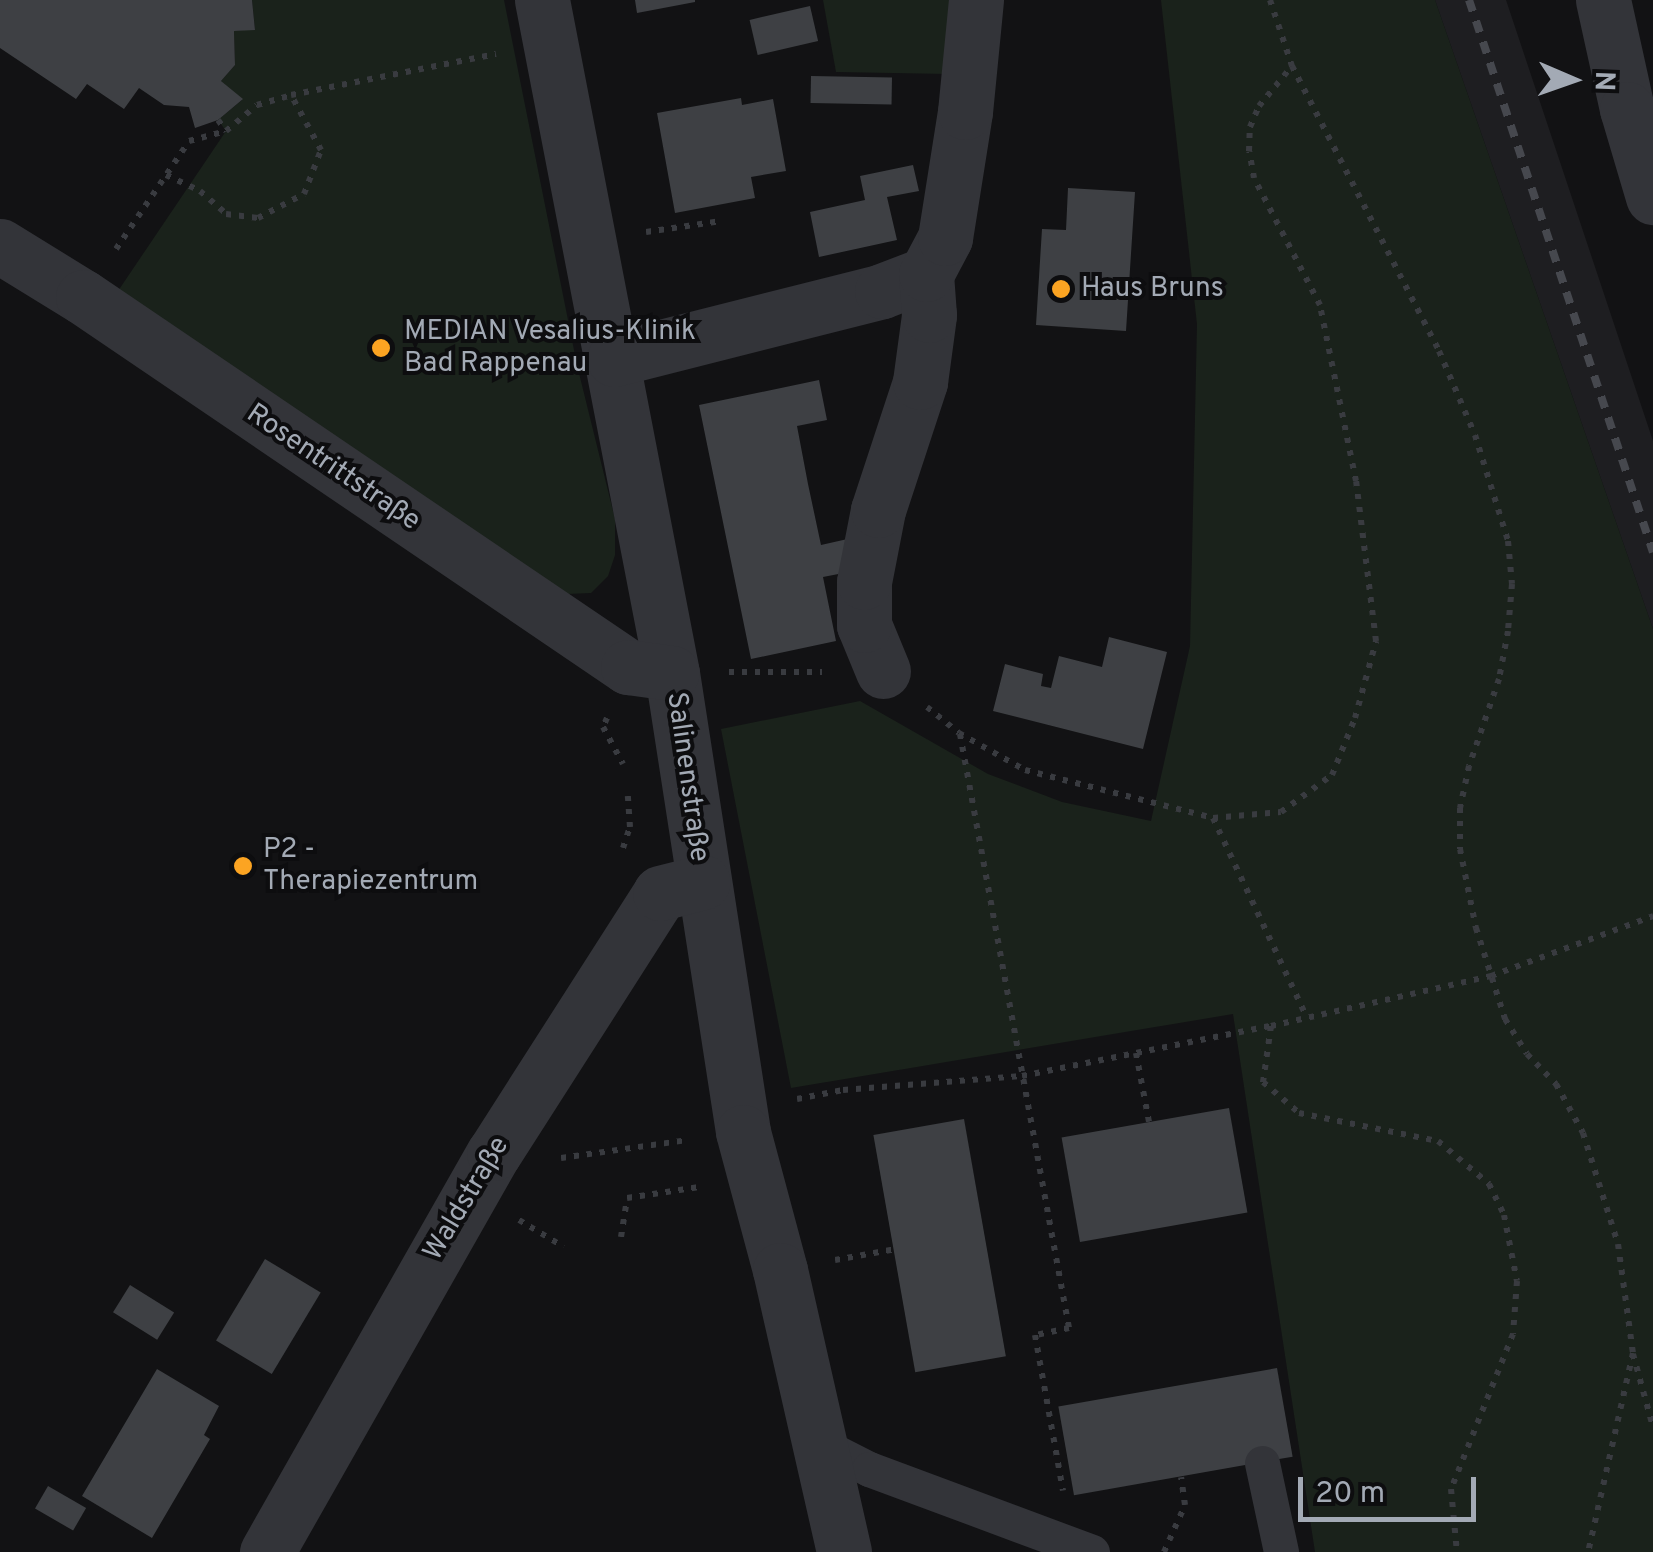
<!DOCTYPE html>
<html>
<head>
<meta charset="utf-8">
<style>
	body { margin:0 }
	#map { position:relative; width:1653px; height:1552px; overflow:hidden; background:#121214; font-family:Overpass,sans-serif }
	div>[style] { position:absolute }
	.built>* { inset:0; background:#1e1e21 }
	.green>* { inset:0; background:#1a221b }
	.building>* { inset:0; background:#3e4044; transform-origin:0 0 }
	.path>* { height:6px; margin-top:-3px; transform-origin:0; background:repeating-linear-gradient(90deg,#393b40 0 5px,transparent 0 13px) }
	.lane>* { height:35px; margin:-17.5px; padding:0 17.5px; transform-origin:17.5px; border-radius:17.5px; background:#333439 }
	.street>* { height:55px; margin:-27.5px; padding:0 27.5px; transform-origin:27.5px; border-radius:27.5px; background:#333439 }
	.rail>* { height:8px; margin-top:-4px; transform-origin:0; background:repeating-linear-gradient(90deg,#46484e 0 12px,transparent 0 22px) }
	.dots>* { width:28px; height:28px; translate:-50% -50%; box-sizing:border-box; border:5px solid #0d0d0f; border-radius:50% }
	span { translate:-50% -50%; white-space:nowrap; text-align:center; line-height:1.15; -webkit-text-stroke:8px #0d0d0f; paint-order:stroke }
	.poi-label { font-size:28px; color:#a3aab5 }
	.left { translate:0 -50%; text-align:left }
	.street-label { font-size:28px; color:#a3aab5 }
	.north { position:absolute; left:1523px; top:30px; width:100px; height:100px; -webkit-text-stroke:8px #0d0d0f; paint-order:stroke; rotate:92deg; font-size:28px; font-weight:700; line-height:40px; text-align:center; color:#a3aab5 }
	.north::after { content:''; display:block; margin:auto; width:35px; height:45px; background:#a3aab5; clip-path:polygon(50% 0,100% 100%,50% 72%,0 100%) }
	.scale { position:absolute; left:1298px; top:1477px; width:178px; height:45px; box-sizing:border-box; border:5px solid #a3aab5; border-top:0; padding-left:12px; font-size:30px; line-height:35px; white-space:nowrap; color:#a3aab5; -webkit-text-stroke:8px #0d0d0f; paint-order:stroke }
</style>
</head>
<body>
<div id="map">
	<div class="built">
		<i style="clip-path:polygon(1435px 0,1506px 0,1653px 441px,1653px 629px)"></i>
	</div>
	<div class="green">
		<i style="clip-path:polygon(252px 0,504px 0,577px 365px,615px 519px,615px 555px,608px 576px,591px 593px,567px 594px,118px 291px,226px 131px,218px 120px,242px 100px,221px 81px,235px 65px,234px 31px,255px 29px)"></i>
		<i style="clip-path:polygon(823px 0,954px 0,948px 74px,836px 72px)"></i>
		<i style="clip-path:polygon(1161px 0,1435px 0,1653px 629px,1653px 1552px,1315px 1552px,1233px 1014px,791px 1088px,721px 729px,860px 701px,988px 774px,1062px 802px,1151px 821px,1190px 646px,1197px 324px)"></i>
	</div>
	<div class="building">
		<i style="clip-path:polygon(0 0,252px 0,255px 30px,234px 31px,235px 65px,221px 81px,243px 99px,218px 120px,195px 128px,189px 107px,164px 105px,139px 88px,124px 109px,87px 84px,76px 99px,0 48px)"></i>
		<i style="clip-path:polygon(635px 0,695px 0,695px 2px,637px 13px)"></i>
		<i style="left:810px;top:6px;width:36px;height:62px;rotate:77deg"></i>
		<i style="left:811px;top:76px;width:81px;height:27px;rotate:1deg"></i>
		<i style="clip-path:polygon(741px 98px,742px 105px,773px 99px,786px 171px,751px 177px,755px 198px,675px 213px,657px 113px)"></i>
		<i style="clip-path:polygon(913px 165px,919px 191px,887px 197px,897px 240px,819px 257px,810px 212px,865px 200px,860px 176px)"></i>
		<i style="clip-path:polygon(1068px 188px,1135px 192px,1126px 331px,1036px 325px,1042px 229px,1066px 230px)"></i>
		<i style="clip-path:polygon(819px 380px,827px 420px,797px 426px,808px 484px,821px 545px,852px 538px,859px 570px,823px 577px,836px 641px,751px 659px,699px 405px)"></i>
		<i style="clip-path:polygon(1109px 637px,1167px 652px,1143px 749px,993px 711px,1005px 664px,1043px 674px,1041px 686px,1051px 688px,1059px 656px,1102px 667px)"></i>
		<i style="left:1229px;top:1108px;width:106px;height:170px;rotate:80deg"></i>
		<i style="left:964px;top:1119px;width:241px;height:92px;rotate:80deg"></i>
		<i style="left:265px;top:1259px;width:65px;height:95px;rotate:31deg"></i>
		<i style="left:130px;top:1285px;width:52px;height:32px;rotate:32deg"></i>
		<i style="left:1277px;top:1368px;width:90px;height:222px;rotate:80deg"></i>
		<i style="clip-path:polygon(157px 1369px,219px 1406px,204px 1435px,210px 1439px,152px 1538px,82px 1496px)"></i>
		<i style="left:48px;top:1486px;width:44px;height:26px;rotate:30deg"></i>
	</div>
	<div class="path">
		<i style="left:1270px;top:0;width:70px;rotate:71.6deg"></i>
		<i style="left:1292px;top:66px;width:321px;rotate:62.7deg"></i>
		<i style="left:1439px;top:351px;width:91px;rotate:66.8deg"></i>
		<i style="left:1475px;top:435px;width:111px;rotate:72.7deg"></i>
		<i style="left:1508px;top:541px;width:43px;rotate:84.7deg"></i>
		<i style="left:1512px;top:584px;width:47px;rotate:94.9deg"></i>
		<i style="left:1508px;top:631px;width:49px;rotate:100.6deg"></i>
		<i style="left:1499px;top:679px;width:92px;rotate:109deg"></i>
		<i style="left:1469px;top:766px;width:43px;rotate:102.1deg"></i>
		<i style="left:1460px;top:808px;width:41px;rotate:90deg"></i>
		<i style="left:1460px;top:849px;width:81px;rotate:78.6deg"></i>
		<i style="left:1476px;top:928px;width:96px;rotate:72.3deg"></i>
		<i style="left:1505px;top:1019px;width:41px;rotate:57.8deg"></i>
		<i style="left:1527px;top:1054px;width:42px;rotate:46deg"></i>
		<i style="left:1556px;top:1084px;width:56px;rotate:61.1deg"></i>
		<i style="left:1583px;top:1133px;width:116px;rotate:72.5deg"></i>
		<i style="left:1618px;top:1244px;width:110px;rotate:82.2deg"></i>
		<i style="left:1633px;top:1353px;width:204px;rotate:102.7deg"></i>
		<i style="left:218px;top:120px;width:14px;rotate:54deg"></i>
		<i style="left:226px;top:131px;width:40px;rotate:-40deg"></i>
		<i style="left:257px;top:105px;width:35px;rotate:-16deg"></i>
		<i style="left:291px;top:95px;width:209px;rotate:-11.3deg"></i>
		<i style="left:166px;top:175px;width:38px;rotate:25deg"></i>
		<i style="left:200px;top:191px;width:35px;rotate:41deg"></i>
		<i style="left:226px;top:214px;width:32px;rotate:7deg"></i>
		<i style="left:258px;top:218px;width:52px;rotate:-27.6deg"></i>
		<i style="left:304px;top:194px;width:47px;rotate:-68.9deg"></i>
		<i style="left:321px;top:150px;width:63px;rotate:-118.6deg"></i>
		<i style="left:646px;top:232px;width:76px;rotate:-8.3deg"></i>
		<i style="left:116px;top:249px;width:130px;rotate:-55.9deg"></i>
		<i style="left:189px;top:141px;width:38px;rotate:-15deg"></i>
		<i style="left:729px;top:672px;width:93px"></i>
		<i style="left:927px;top:707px;width:41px;rotate:39.1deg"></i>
		<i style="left:959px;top:733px;width:76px;rotate:29.3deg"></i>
		<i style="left:1025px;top:770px;width:194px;rotate:14.3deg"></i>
		<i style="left:1213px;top:818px;width:68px;rotate:-5deg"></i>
		<i style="left:1281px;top:812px;width:63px;rotate:-36deg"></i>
		<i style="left:1332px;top:775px;width:61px;rotate:-68deg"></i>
		<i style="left:1355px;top:718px;width:80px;rotate:-74.7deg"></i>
		<i style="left:1376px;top:641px;width:161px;rotate:-97.1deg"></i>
		<i style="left:1356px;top:481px;width:180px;rotate:-101.6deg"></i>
		<i style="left:1320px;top:305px;width:143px;rotate:-117.5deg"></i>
		<i style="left:1254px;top:178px;width:27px;rotate:-100deg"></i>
		<i style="left:1249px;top:151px;width:24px;rotate:-88deg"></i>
		<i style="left:1250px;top:127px;width:23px;rotate:-67deg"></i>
		<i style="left:1259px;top:106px;width:52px;rotate:-50.5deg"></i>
		<i style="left:607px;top:718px;width:10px;rotate:114deg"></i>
		<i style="left:603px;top:727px;width:42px;rotate:61.6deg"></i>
		<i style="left:960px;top:734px;width:604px;rotate:79.6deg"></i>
		<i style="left:1069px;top:1328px;width:35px;rotate:168deg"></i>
		<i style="left:1035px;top:1335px;width:158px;rotate:79.8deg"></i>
		<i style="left:1213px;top:818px;width:219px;rotate:64.8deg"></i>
		<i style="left:623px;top:848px;width:22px;rotate:-72deg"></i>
		<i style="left:630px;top:827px;width:31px;rotate:-94deg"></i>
		<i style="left:1271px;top:1026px;width:57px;rotate:98.1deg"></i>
		<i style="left:1263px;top:1082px;width:48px;rotate:40.7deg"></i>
		<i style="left:1299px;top:1113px;width:142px;rotate:11.4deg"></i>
		<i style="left:1438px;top:1141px;width:67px;rotate:40.1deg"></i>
		<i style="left:1489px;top:1184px;width:34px;rotate:64deg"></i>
		<i style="left:1504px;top:1215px;width:67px;rotate:78.9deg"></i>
		<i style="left:1517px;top:1281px;width:53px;rotate:94.3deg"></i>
		<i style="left:1513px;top:1334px;width:167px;rotate:111.8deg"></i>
		<i style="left:1451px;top:1489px;width:63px;rotate:84.6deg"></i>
		<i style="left:1136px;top:1053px;width:70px;rotate:79.3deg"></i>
		<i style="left:797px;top:1099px;width:47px;rotate:-11.1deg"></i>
		<i style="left:843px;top:1090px;width:180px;rotate:-4.5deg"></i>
		<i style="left:1022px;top:1076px;width:254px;rotate:-11.4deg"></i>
		<i style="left:1271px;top:1026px;width:226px;rotate:-12.8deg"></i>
		<i style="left:1491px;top:976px;width:173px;rotate:-20.3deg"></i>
		<i style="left:561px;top:1158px;width:127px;rotate:-8.1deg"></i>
		<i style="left:519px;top:1220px;width:52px;rotate:31deg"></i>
		<i style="left:621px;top:1237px;width:39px;rotate:-81deg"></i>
		<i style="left:627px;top:1198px;width:73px;rotate:-8.7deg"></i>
		<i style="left:835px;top:1260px;width:62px;rotate:-10.2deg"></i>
		<i style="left:1633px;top:1354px;width:76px;rotate:74.7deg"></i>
		<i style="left:1164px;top:1552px;width:51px;rotate:-65.9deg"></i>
		<i style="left:1185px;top:1505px;width:28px;rotate:-98deg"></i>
	</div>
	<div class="lane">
		<i style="left:822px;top:1445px;width:53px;rotate:27.1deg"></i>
		<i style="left:869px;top:1469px;width:238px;rotate:20.4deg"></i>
		<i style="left:1262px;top:1463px;width:91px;rotate:77.9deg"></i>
	</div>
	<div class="street">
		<i style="left:542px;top:0;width:685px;rotate:79.07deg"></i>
		<i style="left:672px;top:673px;width:464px;rotate:81.2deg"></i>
		<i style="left:743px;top:1132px;width:143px;rotate:75deg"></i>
		<i style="left:780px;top:1270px;width:289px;rotate:77.2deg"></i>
		<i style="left:1603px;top:0;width:112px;rotate:77.6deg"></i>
		<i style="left:1627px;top:109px;width:92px;rotate:73.5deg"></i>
		<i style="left:0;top:246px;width:97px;rotate:31.6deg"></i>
		<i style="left:83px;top:297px;width:659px;rotate:34.17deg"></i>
		<i style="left:628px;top:667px;width:44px;rotate:7.8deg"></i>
		<i style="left:614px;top:359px;width:276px;rotate:-14.2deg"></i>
		<i style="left:882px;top:291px;width:47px;rotate:-21.1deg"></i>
		<i style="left:883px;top:671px;width:50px;rotate:-112.4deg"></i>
		<i style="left:864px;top:625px;width:43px;rotate:-90deg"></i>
		<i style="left:864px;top:582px;width:73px;rotate:-79deg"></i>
		<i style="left:878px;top:510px;width:135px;rotate:-71.8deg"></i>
		<i style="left:920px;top:382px;width:68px;rotate:-82.3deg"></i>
		<i style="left:929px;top:315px;width:41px;rotate:-94.2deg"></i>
		<i style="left:926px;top:274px;width:41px;rotate:-62.2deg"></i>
		<i style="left:945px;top:238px;width:128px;rotate:-81deg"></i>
		<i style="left:965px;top:112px;width:113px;rotate:-84.4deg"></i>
		<i style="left:267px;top:1552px;width:459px;rotate:-60.4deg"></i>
		<i style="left:494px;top:1153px;width:308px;rotate:-57.4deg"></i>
		<i style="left:660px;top:893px;width:44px;rotate:-14.3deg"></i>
	</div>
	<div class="rail">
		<i style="left:1469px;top:0;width:582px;rotate:71.57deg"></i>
	</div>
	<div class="dots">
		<i style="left:1061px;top:289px;background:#fca422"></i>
		<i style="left:381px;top:348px;background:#fca422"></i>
		<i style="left:243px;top:866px;background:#fca422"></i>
	</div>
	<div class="poi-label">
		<span class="left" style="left:1081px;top:289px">Haus Bruns</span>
		<span class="left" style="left:404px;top:348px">MEDIAN Vesalius-Klinik<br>Bad Rappenau</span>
		<span class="left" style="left:263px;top:866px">P2 -<br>Therapiezentrum</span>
	</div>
	<div class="street-label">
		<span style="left:333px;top:468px;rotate:34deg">Rosentrittstraße</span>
		<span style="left:687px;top:777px;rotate:82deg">Salinenstraße</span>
		<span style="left:467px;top:1199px;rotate:-59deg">Waldstraße</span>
	</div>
	<div class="north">N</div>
	<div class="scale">20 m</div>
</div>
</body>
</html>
